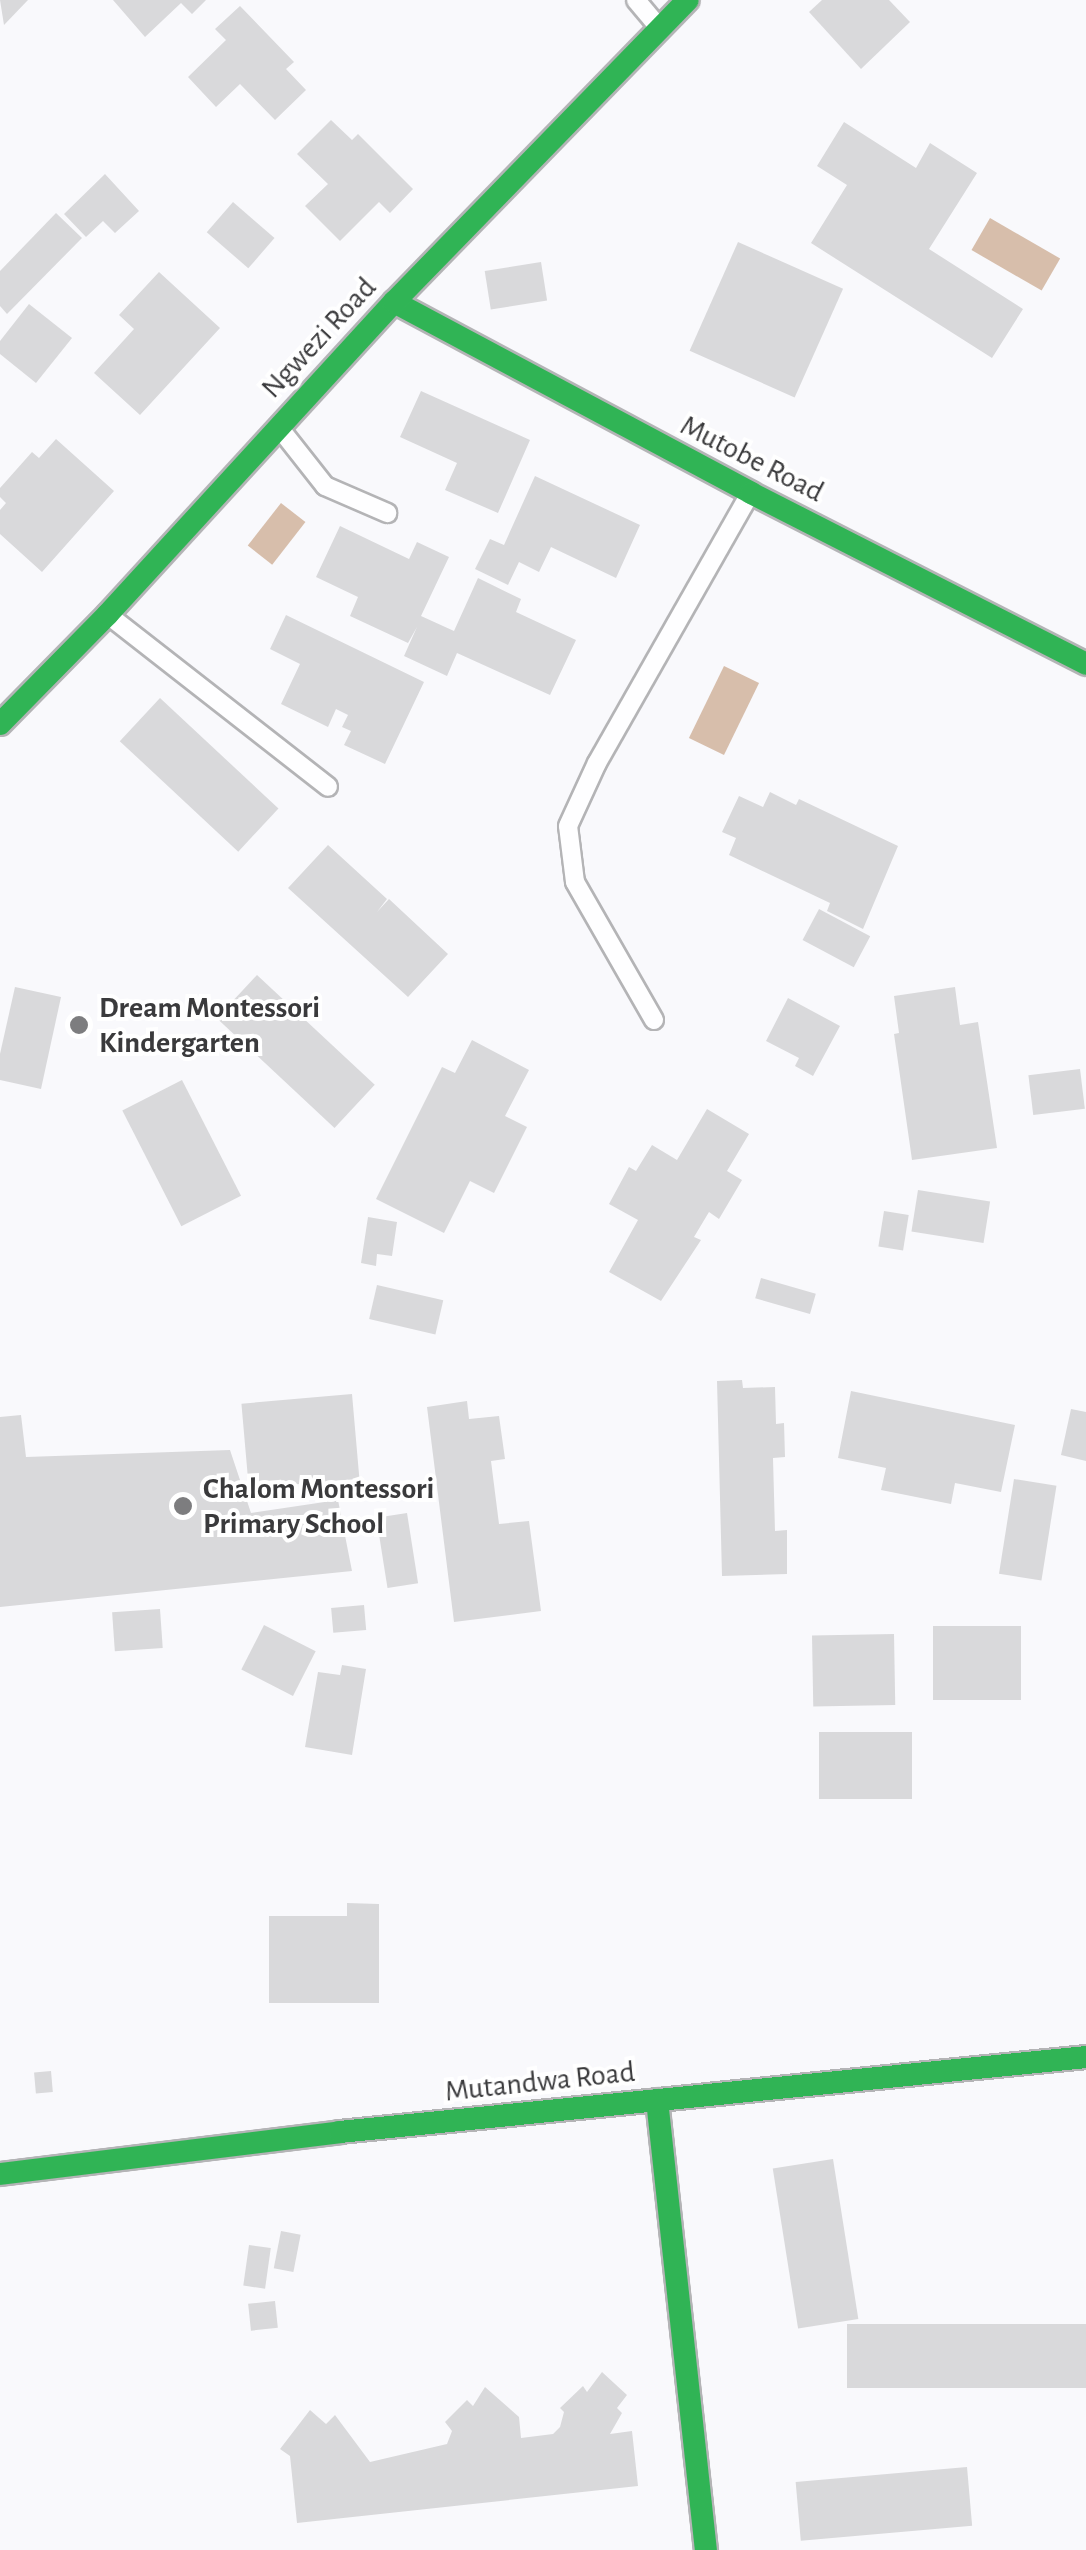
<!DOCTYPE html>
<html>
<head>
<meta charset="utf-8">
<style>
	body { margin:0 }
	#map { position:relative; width:1086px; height:2550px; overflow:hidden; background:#f9f9fc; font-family:"Alegreya Sans",sans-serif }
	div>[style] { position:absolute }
	.water>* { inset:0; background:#d7beab; transform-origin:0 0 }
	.building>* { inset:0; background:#d9d9db; transform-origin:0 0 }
	.roads { filter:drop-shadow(2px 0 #b4b4b6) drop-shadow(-2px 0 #b4b4b6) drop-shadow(0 2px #b4b4b6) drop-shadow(0 -2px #b4b4b6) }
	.lane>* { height:18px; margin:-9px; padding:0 9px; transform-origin:9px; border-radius:9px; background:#fefeff }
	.fast>* { height:22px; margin:-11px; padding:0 11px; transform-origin:11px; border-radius:11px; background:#30b455 }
	.dots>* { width:28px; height:28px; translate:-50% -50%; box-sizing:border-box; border:5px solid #fff; border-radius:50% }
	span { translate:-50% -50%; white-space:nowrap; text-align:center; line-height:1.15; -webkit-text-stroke:8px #fff; paint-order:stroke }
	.street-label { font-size:30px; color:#3a3a3c }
	.poi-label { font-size:30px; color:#3a3a3c; font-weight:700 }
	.left { translate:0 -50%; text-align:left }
</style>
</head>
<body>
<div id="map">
	<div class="water">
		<i style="left:990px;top:218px;width:81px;height:37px;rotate:30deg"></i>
		<i style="left:281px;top:503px;width:31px;height:54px;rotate:38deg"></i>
		<i style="left:724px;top:666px;width:39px;height:80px;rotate:26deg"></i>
	</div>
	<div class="building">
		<i style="clip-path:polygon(0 0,28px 0,4px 25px)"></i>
		<i style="clip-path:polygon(113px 0,206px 0,192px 14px,181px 3px,145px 37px)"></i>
		<i style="clip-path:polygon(822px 0,889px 0,910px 22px,861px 69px,809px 12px)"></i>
		<i style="clip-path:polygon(240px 6px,294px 62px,286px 69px,306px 90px,275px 120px,240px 84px,216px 107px,188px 77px,226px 40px,215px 29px)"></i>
		<i style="clip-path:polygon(331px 120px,352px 140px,358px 134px,413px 189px,390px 213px,379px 202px,340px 241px,305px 206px,328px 184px,297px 154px)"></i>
		<i style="clip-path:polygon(844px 122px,916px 168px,930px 143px,977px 173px,929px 249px,1023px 309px,992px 358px,811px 243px,847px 185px,817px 166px)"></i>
		<i style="clip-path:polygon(105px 174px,139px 211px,115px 233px,103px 221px,86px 237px,64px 214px)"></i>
		<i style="left:233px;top:202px;width:55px;height:40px;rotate:41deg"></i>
		<i style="clip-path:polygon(56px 213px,82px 238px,7px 314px,0 306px,0 271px)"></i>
		<i style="left:738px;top:242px;width:115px;height:119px;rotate:24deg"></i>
		<i style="left:541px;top:262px;width:39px;height:57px;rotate:81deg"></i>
		<i style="clip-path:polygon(159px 272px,220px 328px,140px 415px,94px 373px,134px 329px,119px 315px)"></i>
		<i style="clip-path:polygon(29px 304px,72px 338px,36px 383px,0 354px,0 341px)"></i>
		<i style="clip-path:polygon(421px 391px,530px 440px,498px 513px,445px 490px,457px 463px,400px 437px)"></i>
		<i style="clip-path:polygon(56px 439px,114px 491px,42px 572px,0 534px,0 510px,6px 503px,0 497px,0 488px,32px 452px,39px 458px)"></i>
		<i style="clip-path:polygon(535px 476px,640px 525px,616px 578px,551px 547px,539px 572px,519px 562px,508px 585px,475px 569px,490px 539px,504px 545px)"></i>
		<i style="clip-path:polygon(340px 526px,409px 559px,417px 542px,449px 557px,421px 616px,454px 631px,478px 578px,521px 599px,516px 612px,576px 640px,550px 695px,457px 653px,447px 676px,404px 656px,417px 627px,408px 643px,350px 616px,358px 597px,316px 577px)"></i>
		<i style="clip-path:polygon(286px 615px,424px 682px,385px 764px,344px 745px,351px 731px,342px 727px,348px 715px,336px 709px,328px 727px,281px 704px,300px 664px,270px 649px)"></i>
		<i style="left:160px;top:698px;width:162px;height:59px;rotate:43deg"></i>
		<i style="clip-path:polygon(770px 792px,796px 805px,799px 799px,898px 846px,863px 929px,827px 911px,830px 903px,729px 855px,736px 838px,722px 832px,739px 796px,763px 807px)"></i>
		<i style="clip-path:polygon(328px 845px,387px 899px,377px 912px,389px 899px,448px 954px,408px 997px,288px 888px)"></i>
		<i style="left:819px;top:909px;width:58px;height:35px;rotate:28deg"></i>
		<i style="left:257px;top:975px;width:161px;height:59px;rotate:43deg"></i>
		<i style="clip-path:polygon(15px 987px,61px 997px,41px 1089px,0 1080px,0 1054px)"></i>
		<i style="clip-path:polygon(955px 987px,960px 1025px,978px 1022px,997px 1148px,912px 1160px,894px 1034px,899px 1033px,894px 996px)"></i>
		<i style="clip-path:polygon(788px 998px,840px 1026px,813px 1076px,795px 1066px,799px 1058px,766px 1041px)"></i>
		<i style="clip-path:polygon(472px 1040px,529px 1070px,505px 1116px,527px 1127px,494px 1193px,470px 1181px,444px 1233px,376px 1199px,442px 1067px,455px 1073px)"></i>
		<i style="left:1080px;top:1069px;width:40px;height:52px;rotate:83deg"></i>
		<i style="left:182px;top:1080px;width:130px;height:67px;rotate:63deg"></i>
		<i style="clip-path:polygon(707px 1109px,749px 1134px,727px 1171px,742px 1180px,719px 1219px,709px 1212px,694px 1237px,701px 1240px,661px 1301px,609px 1272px,638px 1220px,609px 1204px,629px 1167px,636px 1171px,652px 1145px,677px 1160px)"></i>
		<i style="left:918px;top:1190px;width:73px;height:42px;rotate:9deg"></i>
		<i style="left:884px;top:1211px;width:25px;height:36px;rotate:9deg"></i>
		<i style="clip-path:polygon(368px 1217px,397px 1222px,392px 1256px,377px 1254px,376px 1266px,361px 1263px)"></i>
		<i style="left:761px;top:1278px;width:57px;height:21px;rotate:16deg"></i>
		<i style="left:377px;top:1285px;width:68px;height:35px;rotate:13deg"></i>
		<i style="clip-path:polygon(742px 1380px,743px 1388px,775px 1387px,776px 1424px,784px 1423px,785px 1457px,773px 1458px,775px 1531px,787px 1530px,787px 1574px,722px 1576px,717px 1381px)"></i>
		<i style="clip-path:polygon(851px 1391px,1015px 1425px,1001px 1492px,955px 1483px,951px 1504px,881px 1490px,886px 1468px,838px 1458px)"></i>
		<i style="left:352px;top:1394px;width:85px;height:111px;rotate:85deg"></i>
		<i style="clip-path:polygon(467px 1401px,469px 1419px,499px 1416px,505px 1459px,491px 1461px,499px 1524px,529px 1521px,541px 1611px,454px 1622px,427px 1407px)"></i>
		<i style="clip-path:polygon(1071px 1409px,1086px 1412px,1086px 1461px,1061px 1455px)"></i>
		<i style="clip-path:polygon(21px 1415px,26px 1457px,230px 1450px,251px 1513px,338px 1500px,352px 1571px,0 1607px,0 1417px)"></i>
		<i style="left:1014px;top:1479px;width:43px;height:96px;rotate:9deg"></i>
		<i style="left:407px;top:1513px;width:71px;height:31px;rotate:81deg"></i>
		<i style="left:364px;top:1605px;width:25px;height:33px;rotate:85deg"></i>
		<i style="left:160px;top:1609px;width:39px;height:48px;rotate:86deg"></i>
		<i style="left:264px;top:1625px;width:58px;height:50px;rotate:27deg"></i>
		<i style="left:933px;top:1626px;width:88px;height:74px"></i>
		<i style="left:894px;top:1634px;width:71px;height:82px;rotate:89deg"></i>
		<i style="clip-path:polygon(342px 1665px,366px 1669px,352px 1755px,305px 1747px,318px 1672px,340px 1675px)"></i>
		<i style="left:912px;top:1732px;width:67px;height:93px;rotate:90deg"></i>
		<i style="clip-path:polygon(347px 1903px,379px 1904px,379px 2003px,269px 2003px,269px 1916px,347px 1916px)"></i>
		<i style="left:51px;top:2071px;width:21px;height:17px;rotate:85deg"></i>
		<i style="left:833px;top:2159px;width:162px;height:61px;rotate:81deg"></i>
		<i style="left:281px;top:2231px;width:20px;height:38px;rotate:11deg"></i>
		<i style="left:249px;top:2245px;width:22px;height:41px;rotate:8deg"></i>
		<i style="left:275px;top:2301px;width:27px;height:27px;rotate:84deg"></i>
		<i style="left:1086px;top:2324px;width:64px;height:239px;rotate:90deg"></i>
		<i style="clip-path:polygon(602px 2372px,627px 2395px,617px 2408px,622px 2413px,610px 2434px,632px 2431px,638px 2486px,297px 2523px,290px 2456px,280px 2449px,310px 2410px,326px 2424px,335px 2415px,370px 2462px,447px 2444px,452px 2431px,445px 2422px,467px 2400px,473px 2406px,485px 2387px,519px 2417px,521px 2438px,553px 2434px,560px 2427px,564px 2412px,560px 2408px,583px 2386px,587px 2392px)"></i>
		<i style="left:967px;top:2467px;width:59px;height:172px;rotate:85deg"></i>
	</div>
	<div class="roads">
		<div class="lane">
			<i style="left:636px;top:0;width:34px;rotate:50deg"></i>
			<i style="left:281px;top:430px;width:71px;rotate:51.8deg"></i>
			<i style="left:325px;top:486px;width:68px;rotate:23.5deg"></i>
			<i style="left:112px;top:618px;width:274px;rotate:38deg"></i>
			<i style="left:654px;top:1020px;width:159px;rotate:-119.8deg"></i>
			<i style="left:575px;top:882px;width:56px;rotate:-97.1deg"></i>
			<i style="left:568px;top:826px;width:69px;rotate:-65.3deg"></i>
			<i style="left:597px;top:763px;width:309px;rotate:-60.4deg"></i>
		</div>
		<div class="fast">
			<i style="left:394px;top:302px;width:405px;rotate:28.1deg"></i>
			<i style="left:751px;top:493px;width:376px;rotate:27deg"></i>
			<i style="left:0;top:724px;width:154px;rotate:-45.5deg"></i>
			<i style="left:108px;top:614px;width:423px;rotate:-47.5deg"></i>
			<i style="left:394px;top:302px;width:421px;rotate:-45.8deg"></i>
			<i style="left:657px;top:2100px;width:453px;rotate:83.8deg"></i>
			<i style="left:0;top:2174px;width:343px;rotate:-7deg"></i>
			<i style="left:340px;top:2132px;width:750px;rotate:-5.74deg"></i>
		</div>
	</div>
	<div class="dots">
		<i style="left:79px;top:1025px;background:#7d7d7f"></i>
		<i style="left:183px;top:1506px;background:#7d7d7f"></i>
	</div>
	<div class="street-label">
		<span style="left:319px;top:338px;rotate:-47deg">Ngwezi Road</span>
		<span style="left:752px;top:459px;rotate:27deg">Mutobe Road</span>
		<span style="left:540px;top:2082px;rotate:-6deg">Mutandwa Road</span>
	</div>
	<div class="poi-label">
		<span class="left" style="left:99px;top:1025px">Dream Montessori<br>Kindergarten</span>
		<span class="left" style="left:203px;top:1506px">Chalom Montessori<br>Primary School</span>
	</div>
</div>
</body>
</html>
